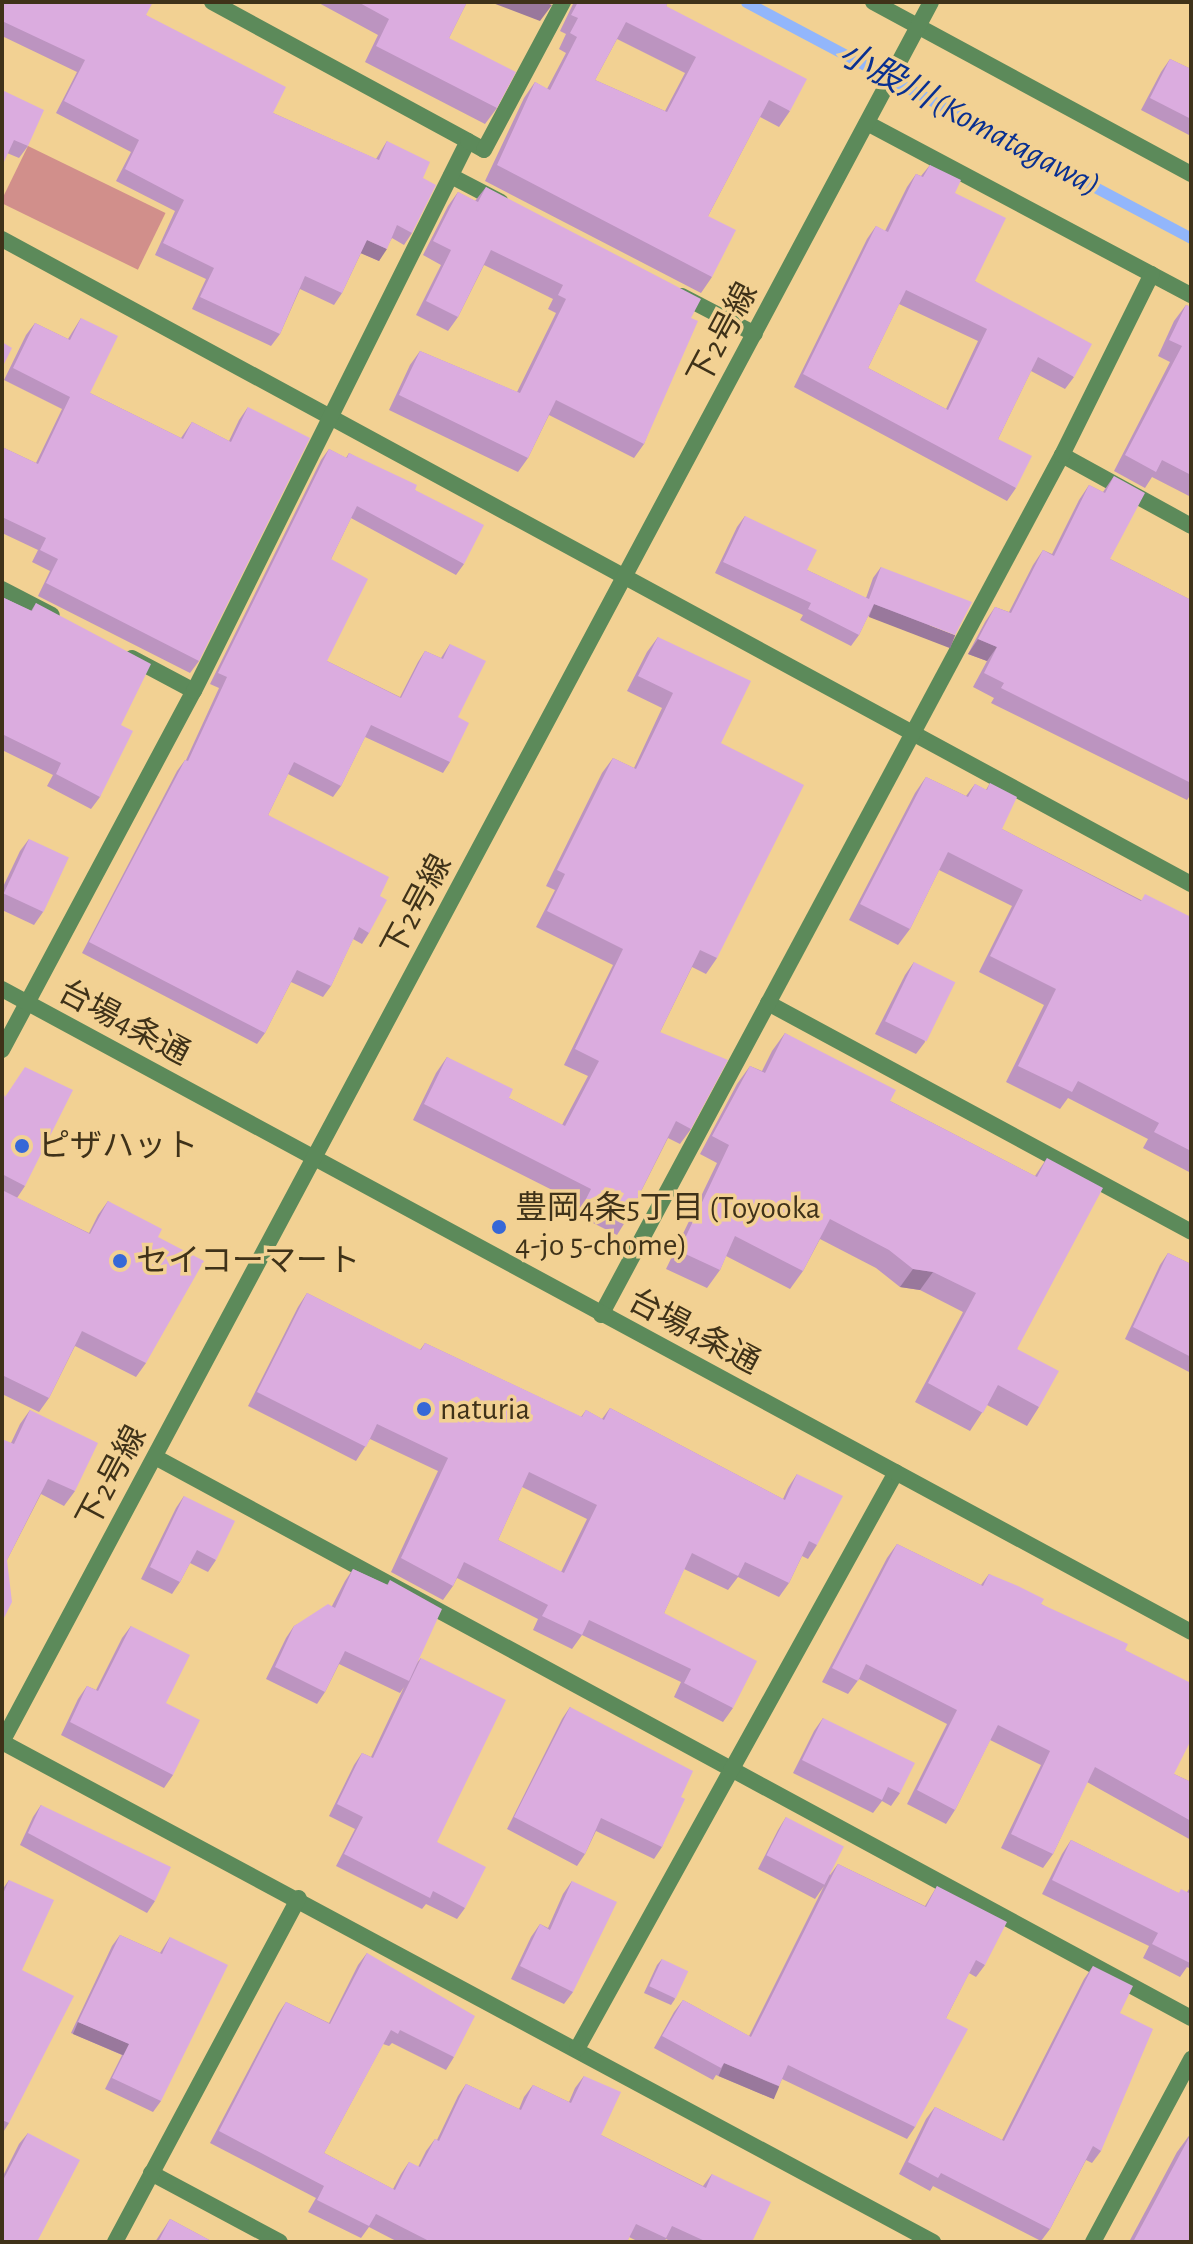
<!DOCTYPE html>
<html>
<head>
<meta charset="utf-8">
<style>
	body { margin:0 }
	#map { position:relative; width:1193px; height:2244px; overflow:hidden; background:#f2d193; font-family:"Alegreya Sans","Noto Sans JP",sans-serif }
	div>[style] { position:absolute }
	.green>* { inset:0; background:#d18f8b; transform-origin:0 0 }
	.stream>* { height:11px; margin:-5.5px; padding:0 5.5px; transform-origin:5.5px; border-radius:5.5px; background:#92b6fb }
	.minor>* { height:16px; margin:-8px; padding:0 8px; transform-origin:8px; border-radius:8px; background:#5c8a5a }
	.tertiary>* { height:16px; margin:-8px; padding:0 8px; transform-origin:8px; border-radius:8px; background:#5c8a5a }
	.wall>* { inset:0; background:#bc94c0 }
	.shaded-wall>* { inset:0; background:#99789c; transform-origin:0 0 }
	.building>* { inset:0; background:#dbacdf; transform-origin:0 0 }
	.dots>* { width:22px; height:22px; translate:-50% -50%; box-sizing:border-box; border:4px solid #f2d193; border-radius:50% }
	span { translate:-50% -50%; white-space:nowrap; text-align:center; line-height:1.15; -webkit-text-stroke:7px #f2d193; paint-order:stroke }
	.street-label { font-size:32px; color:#3f3219 }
	.poi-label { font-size:32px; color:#3f3219 }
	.left { translate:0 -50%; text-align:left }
	.water-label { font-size:34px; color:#093091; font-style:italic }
	.frame { position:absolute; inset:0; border:4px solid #3f3219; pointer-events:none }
</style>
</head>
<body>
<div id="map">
	<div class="green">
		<i style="left:28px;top:146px;width:153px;height:63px;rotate:26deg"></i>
	</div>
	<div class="stream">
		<i style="left:746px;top:2px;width:504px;rotate:27.94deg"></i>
	</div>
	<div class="minor">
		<i style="left:212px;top:2px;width:291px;rotate:28.5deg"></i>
		<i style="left:873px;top:2px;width:362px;rotate:28.4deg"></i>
		<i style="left:867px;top:123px;width:367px;rotate:28deg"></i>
		<i style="left:451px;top:176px;width:56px;rotate:27.5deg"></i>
		<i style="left:2px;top:239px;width:1353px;rotate:28.48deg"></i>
		<i style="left:682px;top:296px;width:82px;rotate:27.5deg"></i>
		<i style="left:1062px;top:455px;width:147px;rotate:28.8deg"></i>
		<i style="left:2px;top:589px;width:56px;rotate:27.5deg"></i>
		<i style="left:132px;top:658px;width:70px;rotate:28deg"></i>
		<i style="left:768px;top:1003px;width:481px;rotate:28.4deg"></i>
		<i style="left:2px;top:1050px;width:407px;rotate:-61.9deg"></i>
		<i style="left:194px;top:691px;width:614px;rotate:-63.52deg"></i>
		<i style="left:468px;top:141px;width:18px;rotate:29deg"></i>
		<i style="left:484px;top:150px;width:168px;rotate:-61.9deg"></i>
		<i style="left:601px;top:1315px;width:976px;rotate:-61.81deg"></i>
		<i style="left:1062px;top:455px;width:202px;rotate:-63.6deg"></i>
		<i style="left:155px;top:1457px;width:1178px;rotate:28.44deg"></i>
		<i style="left:2px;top:1742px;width:1057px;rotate:28.24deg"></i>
		<i style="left:577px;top:2049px;width:659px;rotate:-61.06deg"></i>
		<i style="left:151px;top:2173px;width:146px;rotate:28.1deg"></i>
		<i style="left:115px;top:2242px;width:390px;rotate:-61.9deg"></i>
		<i style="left:1093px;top:2242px;width:208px;rotate:-61.8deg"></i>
	</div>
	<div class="tertiary">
		<i style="left:2px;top:989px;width:1352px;rotate:28.4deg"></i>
		<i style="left:2px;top:1742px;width:1972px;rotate:-61.9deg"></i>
	</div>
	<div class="wall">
		<i style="clip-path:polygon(2px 2px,146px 15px,273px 113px,376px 159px,387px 141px,423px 178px,412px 233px,404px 245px,392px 238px,379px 261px,361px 253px,342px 293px,334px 305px,300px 289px,280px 334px,271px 346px,192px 309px,206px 279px,155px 255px,175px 211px,116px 181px,131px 152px,56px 113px,77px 72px,2px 36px)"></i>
		<i style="clip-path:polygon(317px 2px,467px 2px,449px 38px,497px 108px,485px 124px,365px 62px,378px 35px)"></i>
		<i style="clip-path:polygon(evenodd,574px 2px,668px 2px,666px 6px,790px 111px,779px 127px,760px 117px,708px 216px,712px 277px,701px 293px,485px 181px,524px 98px,535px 82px,547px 89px,566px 53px,559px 49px,566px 34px,560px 31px,574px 2px,617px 39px,685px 73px,665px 111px,595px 80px,617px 39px)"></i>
		<i style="clip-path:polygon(1170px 59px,1191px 69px,1191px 132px,1189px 135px,1141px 110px,1161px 72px)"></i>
		<i style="clip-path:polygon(2px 90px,28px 146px,19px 158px,7px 153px,2px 165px)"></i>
		<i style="clip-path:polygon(evenodd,930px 165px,955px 193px,975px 281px,1074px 377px,1065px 389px,1031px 371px,998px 439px,1016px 488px,1007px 501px,794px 387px,867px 239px,876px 226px,885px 231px,907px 187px,916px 174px,921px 176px,930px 165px,899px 304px,978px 341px,946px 409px,868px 368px,899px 304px)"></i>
		<i style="clip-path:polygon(486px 187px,691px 318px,644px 444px,634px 458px,549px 415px,528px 458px,518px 472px,389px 410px,410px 365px,420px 351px,517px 392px,556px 313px,548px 309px,553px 299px,484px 265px,458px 317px,448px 331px,416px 315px,441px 265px,423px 255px,448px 206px,458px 192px,475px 201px)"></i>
		<i style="clip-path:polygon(1186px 305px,1191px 307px,1191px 497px,1152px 477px,1145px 488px,1114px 471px,1170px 362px,1158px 356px,1174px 321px)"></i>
		<i style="clip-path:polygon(81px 318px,90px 393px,181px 438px,192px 422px,229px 441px,239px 420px,248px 407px,199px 661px,190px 673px,38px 596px,50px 571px,32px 562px,38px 550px,2px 533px,2px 447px,36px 463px,62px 409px,4px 380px,26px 335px,35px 323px,68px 339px)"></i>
		<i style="clip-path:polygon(329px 449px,346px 458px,349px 453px,415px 490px,464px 564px,456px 575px,351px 518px,331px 559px,327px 661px,400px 697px,418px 662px,425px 651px,441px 658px,450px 644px,458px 717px,450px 762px,443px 773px,365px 737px,341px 786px,333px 797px,288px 774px,268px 815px,380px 896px,369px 933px,362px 944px,353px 939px,331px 986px,323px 997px,291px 982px,265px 1033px,257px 1044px,82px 953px,177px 771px,185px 760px,186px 760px,219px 688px,210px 684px,321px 460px)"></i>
		<i style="clip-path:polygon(1114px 476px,1110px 559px,1191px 600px,1191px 794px,1187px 800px,991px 703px,994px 698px,973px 687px,987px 661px,968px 654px,985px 622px,995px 607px,1009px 612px,1033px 565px,1043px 550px,1052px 554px,1079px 500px,1089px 485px,1103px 492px)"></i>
		<i style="clip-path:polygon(745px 516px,807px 570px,866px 598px,873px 578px,881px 567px,947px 646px,868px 616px,859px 635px,851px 646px,800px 620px,803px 615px,715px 573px,737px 527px)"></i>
		<i style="clip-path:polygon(2px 597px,31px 611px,36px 603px,121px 725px,100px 797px,91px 809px,47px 786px,53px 775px,2px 750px)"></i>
		<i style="clip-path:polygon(658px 637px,721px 743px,717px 958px,706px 974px,692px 967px,660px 1032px,691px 1129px,680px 1144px,668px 1138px,627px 1219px,617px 1235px,575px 1214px,580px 1204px,413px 1120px,436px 1073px,447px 1057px,509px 1098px,562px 1125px,588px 1076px,564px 1065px,613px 965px,536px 927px,555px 890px,546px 886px,602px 773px,613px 758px,634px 768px,662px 708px,627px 691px,647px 652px)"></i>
		<i style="clip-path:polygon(926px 777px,966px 796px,975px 784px,986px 790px,990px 783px,1002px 829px,1141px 900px,1191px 917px,1191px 1173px,1143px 1148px,1148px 1139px,1068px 1098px,1060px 1109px,1006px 1082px,1044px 1005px,979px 972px,1012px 906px,939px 870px,910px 929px,898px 945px,849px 920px,915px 793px)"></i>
		<i style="clip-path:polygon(29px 839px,43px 912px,34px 925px,2px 910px,2px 889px,20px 851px)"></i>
		<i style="clip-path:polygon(914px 962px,925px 1042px,916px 1054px,875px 1034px,905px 975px)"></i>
		<i style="clip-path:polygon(785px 1033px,890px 1101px,1035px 1176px,1047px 1158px,1017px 1349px,1039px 1407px,1027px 1426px,987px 1405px,970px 1431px,915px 1402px,963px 1312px,920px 1290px,900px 1287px,876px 1268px,820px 1239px,803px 1271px,790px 1289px,726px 1256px,720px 1270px,707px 1288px,666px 1269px,717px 1163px,700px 1154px,737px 1084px,750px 1066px,762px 1071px,772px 1051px)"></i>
		<i style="clip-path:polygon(2px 1089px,25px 1186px,17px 1198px,89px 1233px,98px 1215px,108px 1201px,158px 1237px,146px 1363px,136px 1377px,75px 1346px,49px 1398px,39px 1412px,2px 1394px)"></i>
		<i style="clip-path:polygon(1168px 1253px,1191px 1264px,1191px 1373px,1125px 1339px,1160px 1265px)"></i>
		<i style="clip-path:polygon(evenodd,307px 1293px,420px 1350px,425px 1343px,581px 1417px,586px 1410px,602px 1419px,610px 1408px,783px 1499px,788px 1488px,797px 1474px,817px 1545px,808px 1559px,802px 1556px,789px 1583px,779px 1597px,738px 1577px,728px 1590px,684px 1569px,664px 1613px,733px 1708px,723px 1722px,674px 1697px,681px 1682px,582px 1635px,572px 1649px,533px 1630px,538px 1619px,457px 1578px,453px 1586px,443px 1600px,391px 1572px,438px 1471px,370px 1439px,356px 1461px,248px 1406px,298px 1307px,307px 1293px,522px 1487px,587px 1519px,561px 1572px,498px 1540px,522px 1487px)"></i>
		<i style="clip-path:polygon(30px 1410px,75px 1491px,64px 1506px,41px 1494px,7px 1560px,11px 1443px,20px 1424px)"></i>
		<i style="clip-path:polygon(184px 1496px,216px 1560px,208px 1572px,190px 1563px,180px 1582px,172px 1594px,141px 1579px,176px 1508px)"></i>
		<i style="clip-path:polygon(897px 1544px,981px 1585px,989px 1574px,1041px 1604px,1125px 1650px,1174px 1774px,1191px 1782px,1191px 1840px,1087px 1782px,1053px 1854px,1043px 1868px,1001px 1848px,1041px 1765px,990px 1740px,955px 1810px,946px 1824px,907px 1804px,947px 1724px,859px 1679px,848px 1694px,822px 1682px,887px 1558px)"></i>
		<i style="clip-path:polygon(353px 1569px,387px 1585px,390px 1580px,416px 1664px,421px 1658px,437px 1842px,465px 1908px,457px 1919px,426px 1904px,422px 1909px,336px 1866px,355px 1829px,329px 1816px,354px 1765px,362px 1753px,371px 1757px,404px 1687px,400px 1693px,339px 1664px,325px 1692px,317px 1704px,266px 1679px,286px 1638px,294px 1626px,332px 1606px,345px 1581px)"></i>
		<i style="clip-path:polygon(131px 1626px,166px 1703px,173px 1775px,164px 1788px,61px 1735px,78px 1699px,87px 1686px,96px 1690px,122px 1638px)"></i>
		<i style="clip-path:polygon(570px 1707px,681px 1797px,662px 1847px,654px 1859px,596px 1831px,585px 1854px,577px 1866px,507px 1829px,562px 1719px)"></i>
		<i style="clip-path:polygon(823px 1718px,900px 1793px,891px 1806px,882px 1801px,873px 1813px,793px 1773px,814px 1731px)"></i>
		<i style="clip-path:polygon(41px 1805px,155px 1901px,147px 1913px,20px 1845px,33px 1817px)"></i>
		<i style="clip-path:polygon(786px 1817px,830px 1875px,838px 1864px,925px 1906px,937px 1886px,985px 1965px,976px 1977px,969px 1973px,946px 2018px,915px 2127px,907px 2139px,782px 2079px,779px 2086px,771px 2098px,716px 2075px,713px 2080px,654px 2048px,674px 2012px,683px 2000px,749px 2036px,824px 1886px,815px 1899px,758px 1869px,778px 1830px)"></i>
		<i style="clip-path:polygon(1071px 1840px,1178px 1893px,1187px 1892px,1191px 1886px,1191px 1969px,1187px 1967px,1180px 1977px,1143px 1958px,1149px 1946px,1042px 1894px,1062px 1854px)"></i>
		<i style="clip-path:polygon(9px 1880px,22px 1970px,9px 2123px,2px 2134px,2px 1890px)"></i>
		<i style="clip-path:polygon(572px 1881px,573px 1992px,564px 2004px,511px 1979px,531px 1937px,540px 1924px,548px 1928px,563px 1894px)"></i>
		<i style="clip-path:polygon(120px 1935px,160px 1953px,170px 1937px,161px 2101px,153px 2112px,105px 2089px,122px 2055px,71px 2033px,112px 1946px)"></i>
		<i style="clip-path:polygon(367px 1953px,454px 2057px,446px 2070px,392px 2043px,389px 2046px,383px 2044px,324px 2153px,393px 2189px,401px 2174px,409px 2162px,418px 2167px,426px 2151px,435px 2139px,437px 2140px,458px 2096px,466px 2084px,519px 2109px,524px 2097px,533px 2085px,569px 2102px,575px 2088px,584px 2076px,601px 2135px,703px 2186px,712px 2174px,752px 2242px,672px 2242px,666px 2239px,664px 2242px,639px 2242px,629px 2237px,627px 2242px,398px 2242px,369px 2227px,361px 2238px,308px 2212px,316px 2198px,210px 2143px,278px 2014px,286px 2002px,329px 2023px,358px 1965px)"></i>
		<i style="clip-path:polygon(662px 1959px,675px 1999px,671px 2005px,644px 1993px,657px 1965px)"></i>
		<i style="clip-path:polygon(1093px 1966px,1120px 2013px,1101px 2151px,1092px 2163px,1086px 2160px,1050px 2229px,1041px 2241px,933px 2186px,930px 2191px,899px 2174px,926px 2119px,935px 2107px,1002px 2140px,1084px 1979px)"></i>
		<i style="clip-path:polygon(28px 2133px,38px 2240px,2px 2242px,2px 2178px,19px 2144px)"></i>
		<i style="clip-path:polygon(1191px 2133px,1191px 2242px,1129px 2242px,1177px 2152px)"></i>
		<i style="clip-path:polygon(170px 2219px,213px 2242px,155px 2242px)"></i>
	</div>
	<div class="shaded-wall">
		<i style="clip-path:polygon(490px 2px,544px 2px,552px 5px,540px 21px)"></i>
		<i style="clip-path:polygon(367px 240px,387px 249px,379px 261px,358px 252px)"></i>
		<i style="left:874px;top:604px;width:87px;height:14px;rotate:21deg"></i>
		<i style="clip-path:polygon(978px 639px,997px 647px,987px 661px,968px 654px)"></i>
		<i style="clip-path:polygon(913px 1269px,933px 1272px,920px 1290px,900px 1287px)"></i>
		<i style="left:78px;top:2022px;width:56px;height:13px;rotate:23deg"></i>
		<i style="left:724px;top:2063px;width:60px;height:14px;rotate:23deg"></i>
	</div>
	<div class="building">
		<i style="clip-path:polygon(2px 2px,153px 2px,146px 15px,286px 87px,273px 113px,379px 160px,387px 141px,430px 162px,423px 178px,436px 185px,412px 233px,397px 225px,387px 249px,367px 240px,342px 293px,305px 276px,280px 334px,200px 297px,214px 268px,163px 243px,184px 200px,125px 169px,139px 140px,64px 101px,85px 60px,2px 21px)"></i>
		<i style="clip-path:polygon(358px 2px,467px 2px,449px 38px,516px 72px,497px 108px,376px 46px,389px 19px)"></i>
		<i style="clip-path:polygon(evenodd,578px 2px,668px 2px,666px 6px,807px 79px,790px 111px,769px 100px,708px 216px,736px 230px,712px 277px,497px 165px,535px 82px,550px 90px,577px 37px,570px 33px,578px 18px,571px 15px,578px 2px,626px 22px,696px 57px,667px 112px,595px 80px,626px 22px)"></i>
		<i style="clip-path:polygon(1170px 59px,1191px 69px,1191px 119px,1150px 98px)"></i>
		<i style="clip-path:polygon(2px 90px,44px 110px,28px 146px,14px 140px,3px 164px)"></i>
		<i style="clip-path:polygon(evenodd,930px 165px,961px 180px,955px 193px,1006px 218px,975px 281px,1092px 344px,1074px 377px,1038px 357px,998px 439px,1032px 456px,1016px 488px,803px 374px,876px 226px,888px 232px,916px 174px,923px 177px,930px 165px,906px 290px,987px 329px,948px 410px,868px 368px,906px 290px)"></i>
		<i style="clip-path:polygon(486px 187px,701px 299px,691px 318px,698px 321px,644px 444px,556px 400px,528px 458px,399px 395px,420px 351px,520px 393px,566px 299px,558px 295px,563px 285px,491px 250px,458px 317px,426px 301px,451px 250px,433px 241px,458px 192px,478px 202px)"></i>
		<i style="clip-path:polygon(1186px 305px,1191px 307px,1191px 475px,1162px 460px,1156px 472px,1125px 455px,1182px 346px,1169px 340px)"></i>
		<i style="clip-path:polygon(81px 318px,118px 336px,90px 393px,183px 439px,192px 422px,231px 442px,248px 407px,310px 438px,199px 661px,46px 583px,58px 559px,40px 550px,46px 538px,2px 517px,2px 447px,38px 464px,70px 397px,13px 368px,35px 323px,70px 340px)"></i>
		<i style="clip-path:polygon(2px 342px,12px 348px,2px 368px)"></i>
		<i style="clip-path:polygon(329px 449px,347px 458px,349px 453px,417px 485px,415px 490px,484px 525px,464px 564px,357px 506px,331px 559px,368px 579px,327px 661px,401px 698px,425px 651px,443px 659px,450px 644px,486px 661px,458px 717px,469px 723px,450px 762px,371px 725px,341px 786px,294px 762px,268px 815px,389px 877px,380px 896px,387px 900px,369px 933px,359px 927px,331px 986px,297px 970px,265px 1033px,89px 942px,185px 760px,188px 761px,227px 677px,218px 673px)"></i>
		<i style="clip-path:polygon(1114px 476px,1145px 493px,1110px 559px,1191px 600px,1191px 783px,1001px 688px,1004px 683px,984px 673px,997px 647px,978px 639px,995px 607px,1011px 613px,1043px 550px,1054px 556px,1089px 485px,1105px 493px)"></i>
		<i style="clip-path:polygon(745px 516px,817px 550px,807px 570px,869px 599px,881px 567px,972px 602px,955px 635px,874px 604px,859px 635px,808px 609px,811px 603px,723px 562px)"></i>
		<i style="clip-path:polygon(2px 597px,32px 611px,36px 603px,151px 664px,121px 725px,133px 731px,100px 797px,56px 774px,61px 763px,2px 734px)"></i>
		<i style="clip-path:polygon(658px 637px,751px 681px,721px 743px,804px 785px,717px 958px,700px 950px,660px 1032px,728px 1060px,691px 1129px,676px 1121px,627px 1219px,586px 1199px,591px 1189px,424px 1104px,447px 1057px,513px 1089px,509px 1098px,565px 1126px,599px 1061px,575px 1049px,623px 949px,547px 911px,565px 874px,557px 870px,613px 758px,636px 769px,673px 693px,638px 676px)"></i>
		<i style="clip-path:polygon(926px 777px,968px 797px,975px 784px,987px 790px,990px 783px,1017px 797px,1002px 829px,1141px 901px,1145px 894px,1191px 917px,1191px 1151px,1154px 1132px,1159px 1123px,1078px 1081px,1072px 1092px,1018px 1066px,1056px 989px,990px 956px,1023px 890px,948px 852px,910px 929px,860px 904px)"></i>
		<i style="left:29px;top:839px;width:44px;height:60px;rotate:25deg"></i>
		<i style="left:914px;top:962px;width:46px;height:66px;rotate:26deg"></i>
		<i style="clip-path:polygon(785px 1033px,896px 1090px,890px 1101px,1037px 1177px,1047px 1158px,1103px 1188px,1017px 1349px,1059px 1371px,1039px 1407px,998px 1385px,983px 1413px,928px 1383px,976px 1293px,933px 1272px,913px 1269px,889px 1250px,830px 1219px,803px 1271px,735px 1236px,720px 1270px,679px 1251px,729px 1145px,712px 1136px,750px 1066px,765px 1073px)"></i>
		<i style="clip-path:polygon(25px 1067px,73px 1090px,25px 1186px,2px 1174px,2px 1089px,5px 1097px)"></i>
		<i style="clip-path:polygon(2px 1190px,90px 1234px,108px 1201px,162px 1229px,158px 1237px,204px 1261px,146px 1363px,82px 1331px,49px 1398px,2px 1375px)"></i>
		<i style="clip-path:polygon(1168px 1253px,1191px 1264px,1191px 1357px,1133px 1327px)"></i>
		<i style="clip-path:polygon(evenodd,307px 1293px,421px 1350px,425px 1343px,582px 1417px,586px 1410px,604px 1420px,610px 1408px,785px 1500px,797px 1474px,843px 1496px,817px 1545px,809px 1541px,789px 1583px,745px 1562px,738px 1576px,692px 1553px,664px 1613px,757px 1661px,733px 1708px,684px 1683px,691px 1669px,589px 1620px,582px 1635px,542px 1616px,548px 1605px,464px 1562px,453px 1586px,401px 1558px,448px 1458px,377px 1424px,366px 1447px,257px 1392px,307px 1293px,529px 1472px,597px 1505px,564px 1573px,498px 1540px,529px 1472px)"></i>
		<i style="clip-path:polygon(30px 1410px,98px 1443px,75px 1491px,48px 1479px,7px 1560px,12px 1602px,2px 1622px,2px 1439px,14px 1444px)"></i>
		<i style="clip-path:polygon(184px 1496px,235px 1521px,216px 1560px,197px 1550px,180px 1582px,150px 1567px)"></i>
		<i style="clip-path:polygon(897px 1544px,983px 1586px,989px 1574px,1018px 1586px,1044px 1599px,1041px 1604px,1128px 1644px,1125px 1650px,1191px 1683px,1191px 1740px,1174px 1774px,1191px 1782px,1191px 1821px,1095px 1767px,1053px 1854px,1011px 1834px,1050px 1751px,998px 1725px,955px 1810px,917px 1790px,957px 1710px,866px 1664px,858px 1681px,832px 1668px)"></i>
		<i style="clip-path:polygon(353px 1569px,388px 1585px,390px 1580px,442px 1609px,409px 1681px,345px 1651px,325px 1692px,275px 1667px,294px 1626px,328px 1604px,335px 1608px)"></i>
		<i style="clip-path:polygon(131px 1626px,190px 1655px,166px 1703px,200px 1720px,173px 1775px,70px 1722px,87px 1686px,98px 1691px)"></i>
		<i style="clip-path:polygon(421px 1658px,506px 1700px,437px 1842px,486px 1867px,465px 1908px,433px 1891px,430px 1898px,344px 1854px,363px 1817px,337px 1804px,362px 1753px,373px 1758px)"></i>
		<i style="clip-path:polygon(570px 1707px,693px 1771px,681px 1797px,685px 1799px,662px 1847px,601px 1818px,585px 1854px,514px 1817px)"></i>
		<i style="clip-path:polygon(823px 1718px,915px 1763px,900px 1793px,888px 1787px,882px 1800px,802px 1760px)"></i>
		<i style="clip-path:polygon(41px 1805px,171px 1867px,155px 1901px,28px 1833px)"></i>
		<i style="left:786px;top:1817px;width:65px;height:43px;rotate:27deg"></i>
		<i style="clip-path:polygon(1071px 1840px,1179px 1893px,1181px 1889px,1189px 1893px,1191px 1889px,1191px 1961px,1190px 1963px,1152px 1944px,1158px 1933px,1052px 1880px)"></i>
		<i style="clip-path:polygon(838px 1864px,926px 1907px,937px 1886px,1007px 1922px,985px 1965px,976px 1960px,946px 2018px,968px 2029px,915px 2127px,788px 2065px,779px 2086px,724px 2063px,721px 2068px,662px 2036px,683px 2000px,751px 2037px)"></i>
		<i style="clip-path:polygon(9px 1880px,54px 1900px,22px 1970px,74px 1996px,9px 2123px,2px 2120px,2px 1896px)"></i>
		<i style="clip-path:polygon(572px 1881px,617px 1902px,573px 1992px,520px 1966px,540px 1924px,550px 1930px)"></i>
		<i style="clip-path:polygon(120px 1935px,162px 1954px,170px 1937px,228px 1965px,161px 2101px,112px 2078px,129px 2044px,78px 2022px)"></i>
		<i style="clip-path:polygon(367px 1953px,475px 2016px,454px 2057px,400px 2030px,398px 2034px,391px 2030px,324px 2153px,395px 2190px,409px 2162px,420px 2167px,435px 2139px,439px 2141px,466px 2084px,521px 2110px,533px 2085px,571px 2103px,584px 2076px,621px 2092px,601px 2135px,706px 2188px,712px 2174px,771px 2202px,752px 2242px,707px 2242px,672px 2226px,666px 2238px,636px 2224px,627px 2242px,431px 2242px,376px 2214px,369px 2226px,317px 2200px,324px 2186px,219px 2131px,286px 2002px,330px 2024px)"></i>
		<i style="left:662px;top:1959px;width:29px;height:30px;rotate:25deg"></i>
		<i style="clip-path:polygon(1093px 1966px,1133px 1986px,1120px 2013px,1153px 2029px,1101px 2151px,1093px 2146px,1050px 2229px,941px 2173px,938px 2178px,908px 2162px,935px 2107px,1004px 2141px)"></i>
		<i style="clip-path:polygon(28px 2133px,80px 2160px,38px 2240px,43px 2242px,2px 2242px,2px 2182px)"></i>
		<i style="clip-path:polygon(1191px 2134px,1191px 2242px,1133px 2242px)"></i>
		<i style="clip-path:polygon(170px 2219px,213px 2242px,158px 2242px)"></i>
	</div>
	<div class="dots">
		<i style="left:22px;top:1146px;background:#3668d7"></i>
		<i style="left:499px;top:1227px;background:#3668d7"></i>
		<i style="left:120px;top:1261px;background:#3668d7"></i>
		<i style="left:424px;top:1409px;background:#3668d7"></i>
	</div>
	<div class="street-label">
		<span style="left:723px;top:334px;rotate:-62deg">下2号線</span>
		<span style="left:417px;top:906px;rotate:-62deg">下2号線</span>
		<span style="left:124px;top:1023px;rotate:28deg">台場4条通</span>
		<span style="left:694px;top:1332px;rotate:28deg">台場4条通</span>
		<span style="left:112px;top:1477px;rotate:-62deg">下2号線</span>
	</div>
	<div class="poi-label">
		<span class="left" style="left:38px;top:1146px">ピザハット</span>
		<span class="left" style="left:515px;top:1227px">豊岡4条5丁目 (Toyooka<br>4-jo 5-chome)</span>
		<span class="left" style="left:136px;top:1261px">セイコーマート</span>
		<span class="left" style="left:440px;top:1409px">naturia</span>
	</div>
	<div class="water-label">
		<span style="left:969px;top:120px;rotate:28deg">小股川 (Komatagawa)</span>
	</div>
	<div class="frame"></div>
</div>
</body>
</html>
